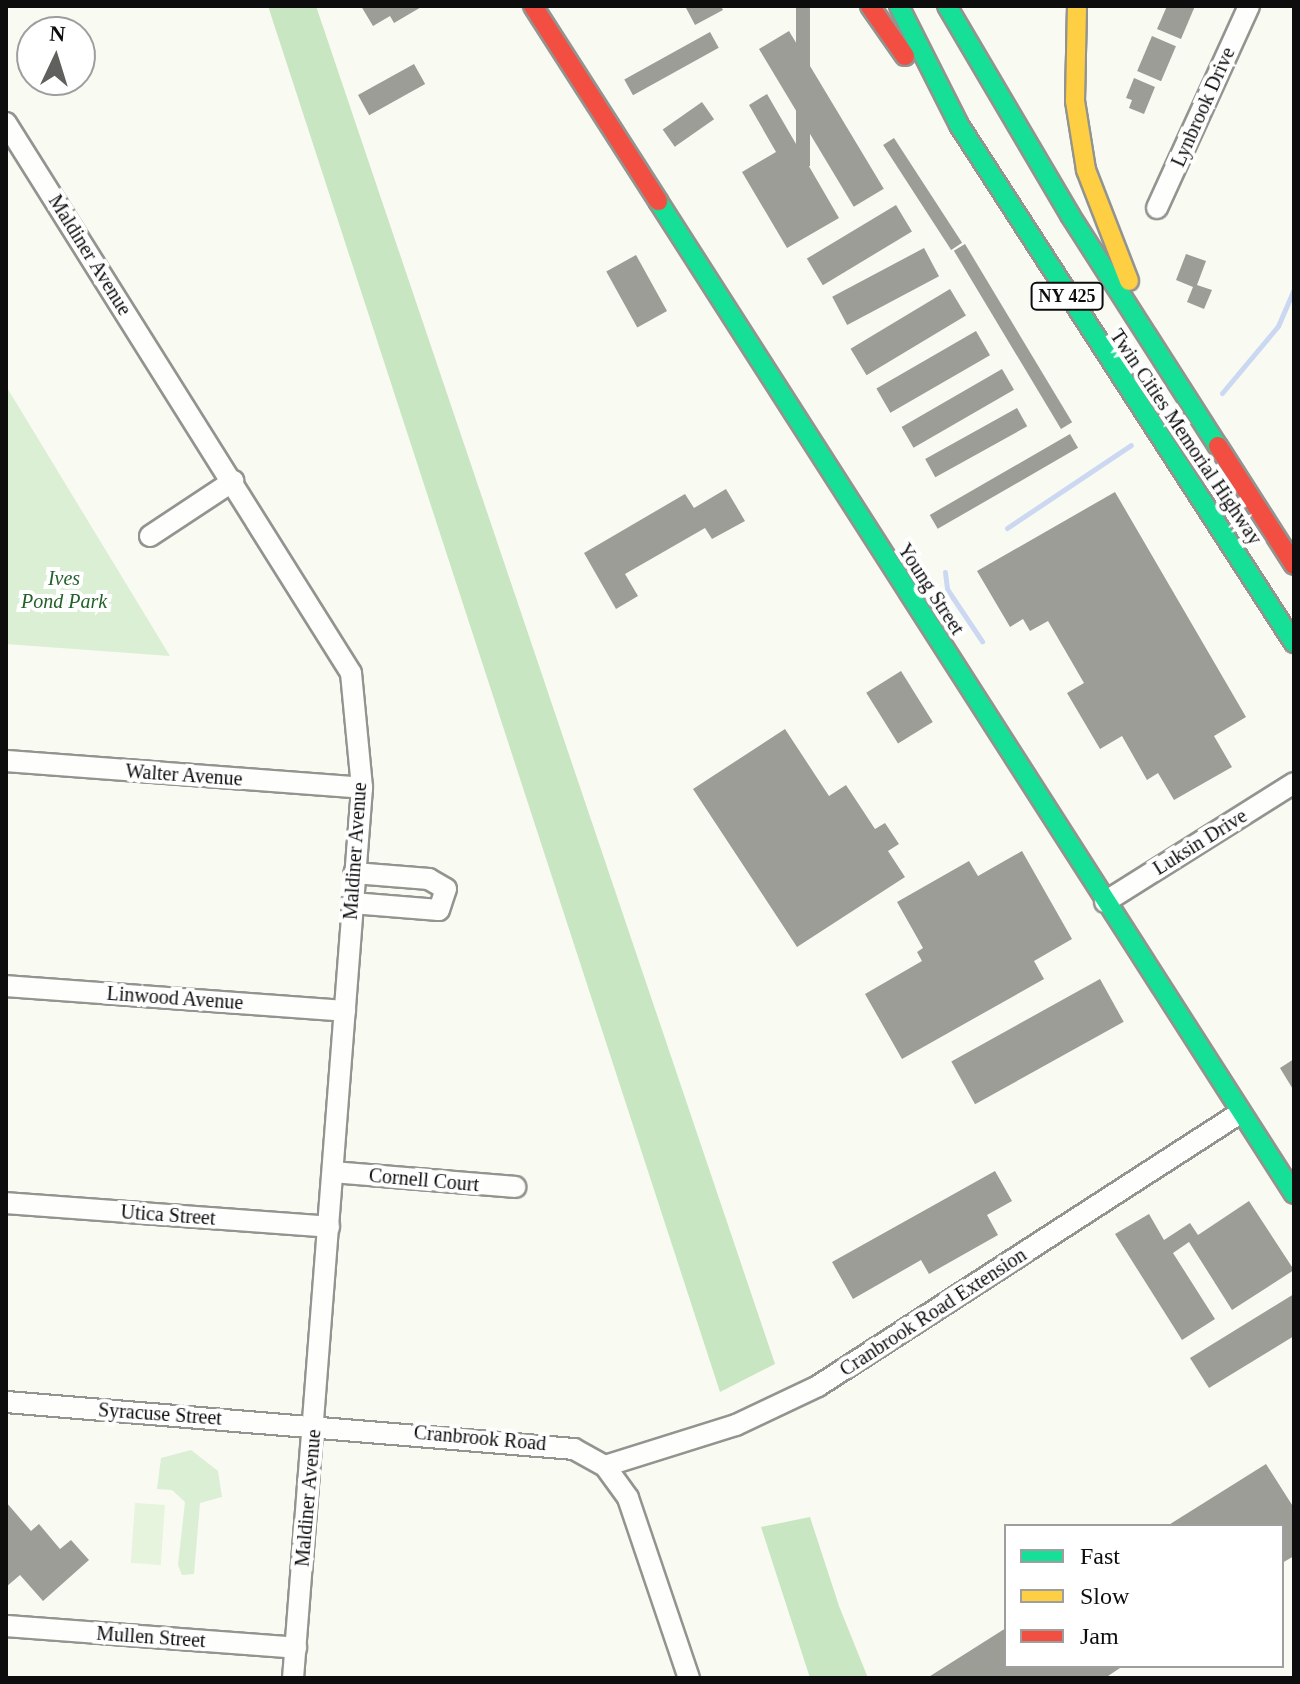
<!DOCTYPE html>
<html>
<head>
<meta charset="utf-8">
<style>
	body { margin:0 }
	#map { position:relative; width:1300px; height:1684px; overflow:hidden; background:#f9faf2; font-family:Georgia,serif }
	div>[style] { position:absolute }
	.green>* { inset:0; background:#dbefd4 }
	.forest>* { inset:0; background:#c9e6c2 }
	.pitch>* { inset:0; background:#e6f3dd; transform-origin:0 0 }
	.stream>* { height:5px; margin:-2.5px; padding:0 2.5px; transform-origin:2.5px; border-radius:2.5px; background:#cbd8f2 }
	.building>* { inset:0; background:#9d9d98; transform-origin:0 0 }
	.roads { filter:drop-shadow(2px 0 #939490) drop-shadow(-2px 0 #939490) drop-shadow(0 2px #939490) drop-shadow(0 -2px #939490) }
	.street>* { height:20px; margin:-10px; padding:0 10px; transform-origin:10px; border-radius:10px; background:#fefefd }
	.fast>* { height:18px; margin:-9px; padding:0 9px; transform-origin:9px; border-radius:9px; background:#16e098 }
	.slow>* { height:18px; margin:-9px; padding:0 9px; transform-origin:9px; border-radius:9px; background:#ffcf43 }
	.jam>* { height:18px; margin:-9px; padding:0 9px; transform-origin:9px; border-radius:9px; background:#f24e42 }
	span { translate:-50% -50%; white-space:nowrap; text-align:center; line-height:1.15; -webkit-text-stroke:8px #fff; paint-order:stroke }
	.shield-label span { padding:2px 6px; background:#fff; border:2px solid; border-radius:6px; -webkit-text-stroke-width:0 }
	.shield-label { font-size:18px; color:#0d0d0d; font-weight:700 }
	.street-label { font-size:20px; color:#0d0d0d }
	.park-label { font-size:20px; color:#226129; font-style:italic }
	.frame { position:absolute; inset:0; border:8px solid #0d0d0d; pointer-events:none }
	.legend { position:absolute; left:1004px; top:1524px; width:280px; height:144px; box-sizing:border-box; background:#fff; border:2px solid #9e9e9e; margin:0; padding:10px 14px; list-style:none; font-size:24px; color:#0d0d0d }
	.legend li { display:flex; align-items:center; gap:16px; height:40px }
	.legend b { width:40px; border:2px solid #9e9e9e }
	.north { position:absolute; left:16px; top:16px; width:80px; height:80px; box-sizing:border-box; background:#fff; border:2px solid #9e9e9e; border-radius:50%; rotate:4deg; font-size:22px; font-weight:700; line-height:32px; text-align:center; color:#0d0d0d }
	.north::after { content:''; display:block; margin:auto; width:28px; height:36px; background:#60605d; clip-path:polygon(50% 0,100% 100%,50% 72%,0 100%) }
</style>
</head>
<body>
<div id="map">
	<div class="green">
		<i style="clip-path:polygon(6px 386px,170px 656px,6px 644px)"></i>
		<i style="clip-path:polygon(191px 1450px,218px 1471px,222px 1497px,200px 1503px,194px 1574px,182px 1575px,178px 1565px,185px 1502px,172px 1490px,157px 1489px,161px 1458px)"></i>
	</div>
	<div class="forest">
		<i style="clip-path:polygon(268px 6px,316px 6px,775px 1364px,720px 1392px)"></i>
		<i style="clip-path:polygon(810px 1517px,839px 1606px,868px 1678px,810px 1678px,761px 1527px)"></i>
	</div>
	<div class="pitch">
		<i style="left:135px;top:1503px;width:30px;height:60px;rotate:4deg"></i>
	</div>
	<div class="stream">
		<i style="left:1222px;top:393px;width:87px;rotate:-50.1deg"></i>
		<i style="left:1278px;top:326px;width:40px;rotate:-66.6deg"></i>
		<i style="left:1007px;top:528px;width:149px;rotate:-33.8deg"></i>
		<i style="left:945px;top:572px;width:17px;rotate:83deg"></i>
		<i style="left:947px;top:589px;width:63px;rotate:56.1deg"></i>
	</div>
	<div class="building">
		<i style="clip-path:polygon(361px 6px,423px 6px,394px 23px,390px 16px,373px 26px)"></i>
		<i style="clip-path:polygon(685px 6px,721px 6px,723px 10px,695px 25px)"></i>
		<i style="left:796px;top:6px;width:14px;height:160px"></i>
		<i style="clip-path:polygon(1167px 6px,1195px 6px,1181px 39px,1157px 29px)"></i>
		<i style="left:789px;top:31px;width:184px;height:35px;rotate:59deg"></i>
		<i style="left:710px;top:32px;width:18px;height:98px;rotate:61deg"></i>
		<i style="left:1152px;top:36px;width:26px;height:38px;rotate:23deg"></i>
		<i style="left:414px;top:64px;width:23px;height:64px;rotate:61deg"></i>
		<i style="clip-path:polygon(1134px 78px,1155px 87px,1144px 114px,1129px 108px,1132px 100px,1126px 98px)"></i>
		<i style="clip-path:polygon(767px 94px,839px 218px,787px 248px,742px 172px,776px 152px,749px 105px)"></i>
		<i style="left:702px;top:102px;width:21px;height:48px;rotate:55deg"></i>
		<i style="left:894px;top:138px;width:125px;height:13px;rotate:57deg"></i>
		<i style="left:896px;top:205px;width:31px;height:104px;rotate:59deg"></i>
		<i style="left:965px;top:244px;width:208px;height:13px;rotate:59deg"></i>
		<i style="left:924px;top:248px;width:32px;height:104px;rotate:62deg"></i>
		<i style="clip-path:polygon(1186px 254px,1206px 261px,1197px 285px,1212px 290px,1204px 309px,1187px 302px,1193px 287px,1176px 280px)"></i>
		<i style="left:636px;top:255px;width:64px;height:34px;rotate:61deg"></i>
		<i style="left:950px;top:289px;width:31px;height:116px;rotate:59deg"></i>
		<i style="left:976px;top:331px;width:28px;height:115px;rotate:60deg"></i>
		<i style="left:1002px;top:369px;width:24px;height:116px;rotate:60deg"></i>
		<i style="left:1017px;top:408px;width:21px;height:105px;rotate:61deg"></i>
		<i style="left:1070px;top:434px;width:16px;height:162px;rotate:60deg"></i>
		<i style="clip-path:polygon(726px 489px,745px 521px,712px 539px,705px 528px,625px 574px,638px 596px,616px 609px,584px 553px,685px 494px,694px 508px)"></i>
		<i style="clip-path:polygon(1115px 492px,1246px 717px,1214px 736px,1232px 767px,1174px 800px,1158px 773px,1147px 780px,1122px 736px,1100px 749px,1067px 693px,1084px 683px,1048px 621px,1030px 631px,1023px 619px,1010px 627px,977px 571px)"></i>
		<i style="left:901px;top:671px;width:60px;height:41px;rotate:58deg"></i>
		<i style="clip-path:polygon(785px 729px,829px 796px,846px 785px,875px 829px,885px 823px,899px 844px,888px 851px,905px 877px,797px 947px,693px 789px)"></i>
		<i style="clip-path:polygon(1022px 851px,1072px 939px,1034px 961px,1044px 979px,902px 1059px,865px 994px,922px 961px,917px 952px,923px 948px,897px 902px,969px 861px,978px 876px)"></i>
		<i style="left:1100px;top:979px;width:49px;height:170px;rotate:61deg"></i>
		<i style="clip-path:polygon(1294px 1059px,1294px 1091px,1280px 1068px)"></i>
		<i style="clip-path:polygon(995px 1171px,1012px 1201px,987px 1215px,998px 1235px,929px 1274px,921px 1260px,853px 1299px,832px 1262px)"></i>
		<i style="clip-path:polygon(1249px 1201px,1294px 1270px,1232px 1310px,1189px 1242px,1173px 1253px,1215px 1319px,1182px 1340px,1115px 1234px,1149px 1214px,1164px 1240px,1190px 1223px,1198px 1235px)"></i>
		<i style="clip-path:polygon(1294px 1294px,1294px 1336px,1209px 1388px,1190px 1358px)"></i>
		<i style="clip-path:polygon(1266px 1464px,1294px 1508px,1294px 1556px,1282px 1563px,1282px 1526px,1167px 1526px)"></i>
		<i style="clip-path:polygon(6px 1502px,31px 1531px,39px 1524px,60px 1549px,71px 1540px,89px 1560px,43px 1601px,20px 1575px,6px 1587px)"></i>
		<i style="clip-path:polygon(1006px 1628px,1006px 1666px,1123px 1666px,1105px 1678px,927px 1678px)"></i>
	</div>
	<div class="roads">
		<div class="street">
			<i style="left:6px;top:123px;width:649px;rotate:57.9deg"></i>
			<i style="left:351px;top:673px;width:116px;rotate:84.5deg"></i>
			<i style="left:362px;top:788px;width:893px;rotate:94.43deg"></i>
			<i style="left:1157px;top:208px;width:222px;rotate:-65.5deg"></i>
			<i style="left:150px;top:536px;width:100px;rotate:-33.5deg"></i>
			<i style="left:6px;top:761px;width:357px;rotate:4.3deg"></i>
			<i style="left:1105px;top:902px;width:223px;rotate:-32.2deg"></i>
			<i style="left:352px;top:903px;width:87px;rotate:4.6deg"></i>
			<i style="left:439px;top:910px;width:22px;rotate:-72deg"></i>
			<i style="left:446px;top:889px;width:20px;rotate:-150deg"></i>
			<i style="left:429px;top:879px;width:75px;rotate:-175.4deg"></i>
			<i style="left:6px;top:986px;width:340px;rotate:4.2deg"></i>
			<i style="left:333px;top:1172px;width:183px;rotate:4.7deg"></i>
			<i style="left:6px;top:1203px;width:324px;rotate:4.2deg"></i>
			<i style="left:6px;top:1402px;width:570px;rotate:4.73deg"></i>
			<i style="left:574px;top:1449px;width:35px;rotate:29deg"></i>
			<i style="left:605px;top:1466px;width:39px;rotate:54deg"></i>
			<i style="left:628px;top:1498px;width:190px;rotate:71.3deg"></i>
			<i style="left:605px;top:1466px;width:137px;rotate:-17.4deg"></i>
			<i style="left:736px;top:1425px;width:91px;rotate:-25.4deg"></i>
			<i style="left:818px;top:1386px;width:503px;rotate:-32.9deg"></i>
			<i style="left:6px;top:1626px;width:291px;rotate:4.3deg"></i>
		</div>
		<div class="fast">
			<i style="left:899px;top:6px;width:133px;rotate:63.2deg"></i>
			<i style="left:959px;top:125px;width:617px;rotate:57.11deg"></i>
			<i style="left:947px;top:6px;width:243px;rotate:59.5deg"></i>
			<i style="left:1070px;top:215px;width:274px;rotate:57.4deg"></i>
			<i style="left:658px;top:201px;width:1179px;rotate:57.36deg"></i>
		</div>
		<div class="slow">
			<i style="left:1077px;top:6px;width:95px;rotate:91.2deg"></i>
			<i style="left:1075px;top:101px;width:70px;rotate:80.9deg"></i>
			<i style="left:1086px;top:170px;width:119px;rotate:68.8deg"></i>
		</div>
		<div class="jam">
			<i style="left:533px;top:6px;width:232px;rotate:57.3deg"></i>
			<i style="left:870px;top:6px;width:61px;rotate:55deg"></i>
			<i style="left:1218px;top:446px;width:141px;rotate:57.4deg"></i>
		</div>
	</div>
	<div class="shield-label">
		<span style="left:1067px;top:296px">NY 425</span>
	</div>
	<div class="street-label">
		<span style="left:1203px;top:107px;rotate:-66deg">Lynbrook Drive</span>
		<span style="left:90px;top:255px;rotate:58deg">Maldiner Avenue</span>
		<span style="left:1186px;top:437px;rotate:56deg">Twin Cities Memorial Highway</span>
		<span style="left:931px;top:589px;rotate:57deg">Young Street</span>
		<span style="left:184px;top:775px;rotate:4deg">Walter Avenue</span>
		<span style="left:1200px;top:842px;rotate:-32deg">Luksin Drive</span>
		<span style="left:355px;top:851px;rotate:-86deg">Maldiner Avenue</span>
		<span style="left:175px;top:998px;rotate:4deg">Linwood Avenue</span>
		<span style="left:424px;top:1180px;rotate:5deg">Cornell Court</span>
		<span style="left:168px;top:1215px;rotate:4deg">Utica Street</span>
		<span style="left:933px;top:1312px;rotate:-33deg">Cranbrook Road Extension</span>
		<span style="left:160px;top:1414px;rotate:4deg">Syracuse Street</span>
		<span style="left:480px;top:1438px;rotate:5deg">Cranbrook Road</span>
		<span style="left:308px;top:1498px;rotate:-85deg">Maldiner Avenue</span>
		<span style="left:151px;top:1637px;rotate:4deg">Mullen Street</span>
	</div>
	<div class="park-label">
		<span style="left:64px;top:590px">Ives<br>Pond Park</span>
	</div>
	<div class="frame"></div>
	<ul class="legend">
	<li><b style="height:10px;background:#16e098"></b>Fast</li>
	<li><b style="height:10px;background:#ffcf43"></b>Slow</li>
	<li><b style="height:10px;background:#f24e42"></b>Jam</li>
	</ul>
	<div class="north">N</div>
</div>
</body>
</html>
